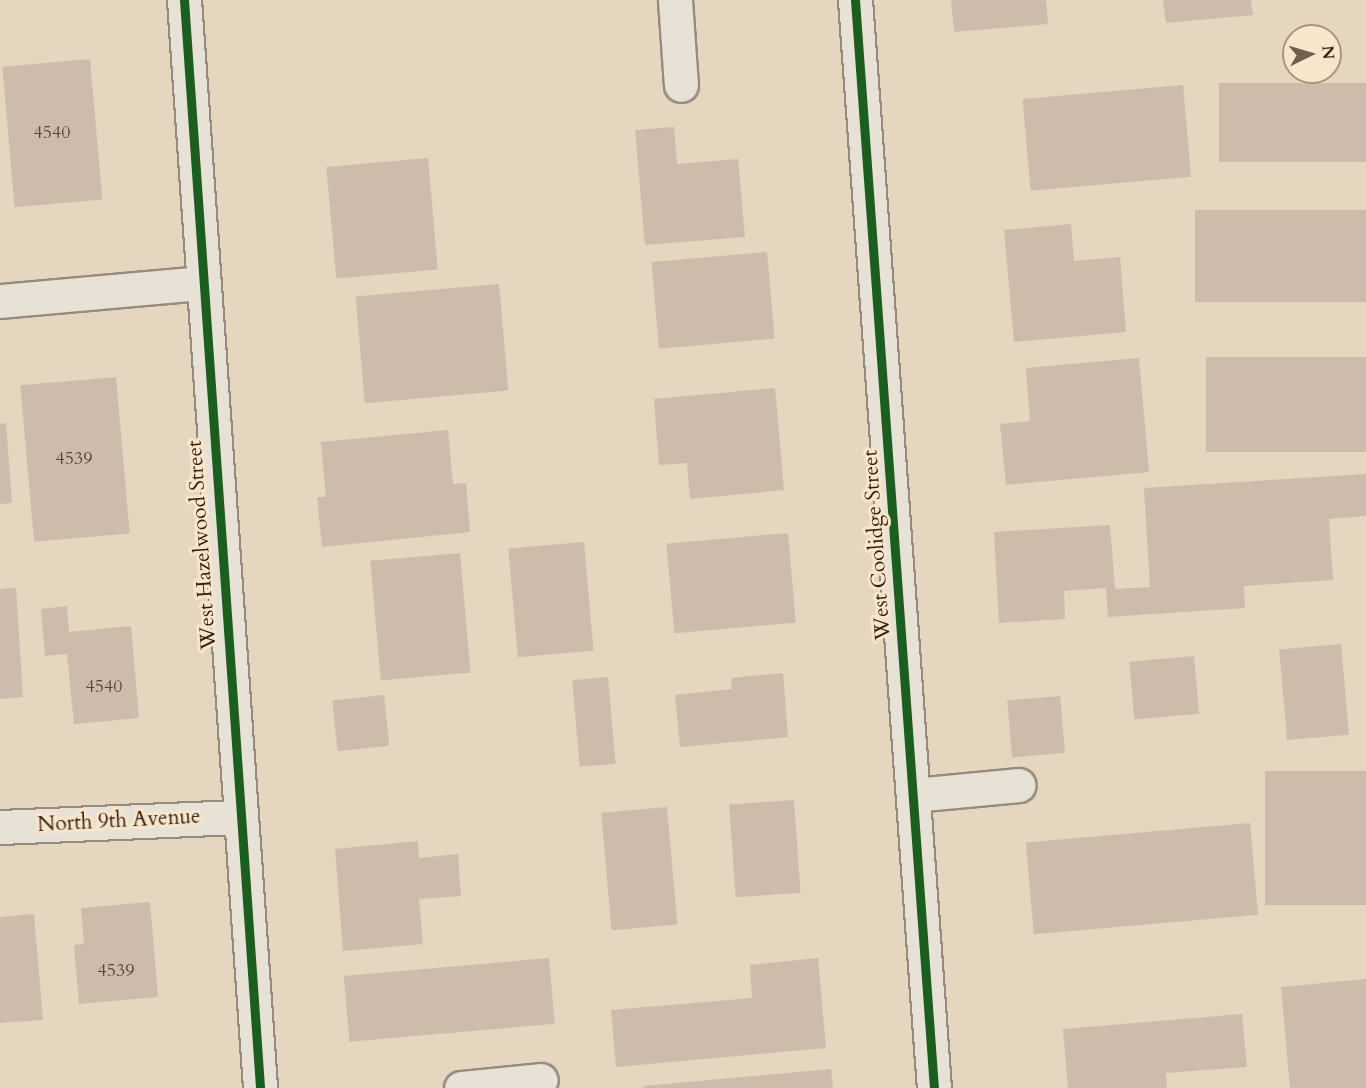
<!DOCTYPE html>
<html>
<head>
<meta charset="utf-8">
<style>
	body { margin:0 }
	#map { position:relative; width:1366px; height:1088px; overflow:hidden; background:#e4d6bf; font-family:Cardo,serif }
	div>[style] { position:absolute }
	.building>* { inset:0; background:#cdbbac; transform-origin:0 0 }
	.roads { filter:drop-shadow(2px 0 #968b7d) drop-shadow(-2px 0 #968b7d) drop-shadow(0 2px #968b7d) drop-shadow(0 -2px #968b7d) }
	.minor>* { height:33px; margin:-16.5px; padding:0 16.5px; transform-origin:16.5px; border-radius:16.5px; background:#e8e1d6 }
	.cycleway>* { height:9px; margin:-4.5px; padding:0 4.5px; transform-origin:4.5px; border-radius:4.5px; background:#1b5e20 }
	span { translate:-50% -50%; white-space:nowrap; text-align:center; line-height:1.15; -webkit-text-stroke:6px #f7e6cc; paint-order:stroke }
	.number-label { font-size:18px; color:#5b4638 }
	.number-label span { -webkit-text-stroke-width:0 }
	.street-label { font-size:21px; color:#351f11 }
	.north { position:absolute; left:1282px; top:24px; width:60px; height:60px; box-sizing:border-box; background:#f7e6cc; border:2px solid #a99681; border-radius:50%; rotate:85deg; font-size:16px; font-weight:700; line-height:24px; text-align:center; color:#351f11 }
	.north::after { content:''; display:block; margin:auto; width:21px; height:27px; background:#725f4e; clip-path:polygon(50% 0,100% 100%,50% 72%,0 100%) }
</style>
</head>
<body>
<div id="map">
	<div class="building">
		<i style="clip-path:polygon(951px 0,1046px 0,1048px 24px,954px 32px)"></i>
		<i style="clip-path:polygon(1163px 0,1251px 0,1253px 15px,1166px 23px)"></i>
		<i style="left:90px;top:59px;width:141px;height:88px;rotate:85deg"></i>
		<i style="left:1366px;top:83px;width:79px;height:147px;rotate:90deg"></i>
		<i style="left:1183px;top:85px;width:92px;height:161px;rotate:85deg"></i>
		<i style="clip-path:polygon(674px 127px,677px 164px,738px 159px,745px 237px,645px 245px,635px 130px)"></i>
		<i style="left:428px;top:158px;width:112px;height:102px;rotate:85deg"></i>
		<i style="left:1366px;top:210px;width:92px;height:171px;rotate:90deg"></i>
		<i style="clip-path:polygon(1071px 224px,1074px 261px,1120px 257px,1126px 332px,1014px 342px,1004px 230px)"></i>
		<i style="left:767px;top:252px;width:87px;height:116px;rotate:85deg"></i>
		<i style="left:499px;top:284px;width:107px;height:144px;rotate:85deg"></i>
		<i style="left:1366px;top:357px;width:95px;height:160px;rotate:90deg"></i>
		<i style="clip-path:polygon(1139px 358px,1149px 472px,1006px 485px,1000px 424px,1030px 421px,1026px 368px)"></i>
		<i style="left:116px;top:377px;width:157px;height:96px;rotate:85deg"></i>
		<i style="clip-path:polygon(775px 388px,784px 490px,690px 499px,687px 463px,659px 465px,654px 399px)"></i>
		<i style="clip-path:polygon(6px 423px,12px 503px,0 504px,0 424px)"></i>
		<i style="clip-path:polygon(448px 430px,453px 484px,466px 483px,470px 532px,322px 547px,317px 497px,326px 497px,321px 442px)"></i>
		<i style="clip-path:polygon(1366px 474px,1366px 516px,1329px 519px,1333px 580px,1244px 586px,1245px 608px,1108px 617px,1106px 588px,1064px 591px,1065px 619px,999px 623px,994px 532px,1110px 525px,1115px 589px,1150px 587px,1144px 488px)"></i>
		<i style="left:788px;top:533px;width:90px;height:122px;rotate:85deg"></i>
		<i style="left:584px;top:542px;width:109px;height:76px;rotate:85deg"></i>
		<i style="left:460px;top:553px;width:120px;height:90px;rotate:85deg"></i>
		<i style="clip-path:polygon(16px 588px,23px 697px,0 699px,0 589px)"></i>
		<i style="clip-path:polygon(67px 606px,69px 632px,131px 626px,139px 718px,74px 724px,67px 654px,45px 656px,41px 609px)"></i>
		<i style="left:1341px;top:644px;width:91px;height:62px;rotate:85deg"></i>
		<i style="left:1194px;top:656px;width:58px;height:65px;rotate:85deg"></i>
		<i style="clip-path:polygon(783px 673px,788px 737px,680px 747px,675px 695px,732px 689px,731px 678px)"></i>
		<i style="left:608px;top:677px;width:87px;height:36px;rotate:85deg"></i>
		<i style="left:384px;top:695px;width:51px;height:52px;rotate:84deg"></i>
		<i style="left:1060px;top:696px;width:57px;height:53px;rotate:85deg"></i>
		<i style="left:1366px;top:771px;width:134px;height:101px;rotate:90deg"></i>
		<i style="left:794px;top:800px;width:93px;height:65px;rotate:86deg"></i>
		<i style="left:667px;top:807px;width:118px;height:66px;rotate:85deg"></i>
		<i style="left:1250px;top:823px;width:92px;height:225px;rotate:85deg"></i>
		<i style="clip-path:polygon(418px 841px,419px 858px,458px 854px,461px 896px,419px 899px,423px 944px,343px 951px,335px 849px)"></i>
		<i style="clip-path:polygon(150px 902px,158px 997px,79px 1004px,74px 945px,84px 944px,81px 908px)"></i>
		<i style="clip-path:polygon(34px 914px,43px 1020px,0 1023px,0 917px)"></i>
		<i style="left:549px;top:958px;width:66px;height:206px;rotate:85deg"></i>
		<i style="clip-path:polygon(818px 958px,826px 1048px,616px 1067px,611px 1010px,752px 998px,750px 965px)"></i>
		<i style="clip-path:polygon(1366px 979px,1366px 1088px,1290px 1088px,1281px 987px)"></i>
		<i style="clip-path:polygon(1242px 1014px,1247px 1067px,1166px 1073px,1167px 1088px,1068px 1088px,1063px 1029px)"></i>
		<i style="clip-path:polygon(831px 1069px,833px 1088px,643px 1088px,643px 1086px)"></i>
	</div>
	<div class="roads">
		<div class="minor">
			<i style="left:184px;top:0;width:1091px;rotate:86deg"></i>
			<i style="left:675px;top:0;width:85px;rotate:86deg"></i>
			<i style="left:855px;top:0;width:1091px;rotate:85.85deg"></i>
			<i style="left:0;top:301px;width:204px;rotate:-5.1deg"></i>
			<i style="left:913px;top:795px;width:106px;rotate:-5.4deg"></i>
			<i style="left:0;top:827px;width:239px;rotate:-2.4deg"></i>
			<i style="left:461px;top:1088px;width:80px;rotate:-5.7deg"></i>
		</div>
	</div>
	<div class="cycleway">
		<i style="left:184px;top:0;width:1091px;rotate:86deg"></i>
		<i style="left:855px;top:0;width:1091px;rotate:85.85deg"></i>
	</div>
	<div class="number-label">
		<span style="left:52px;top:133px">4540</span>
		<span style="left:74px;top:459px">4539</span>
		<span style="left:104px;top:687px">4540</span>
		<span style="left:116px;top:971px">4539</span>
	</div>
	<div class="street-label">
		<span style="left:202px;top:545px;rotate:-94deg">West Hazelwood Street</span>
		<span style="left:877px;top:545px;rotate:-94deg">West Coolidge Street</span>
		<span style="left:119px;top:821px;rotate:-3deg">North 9th Avenue</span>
	</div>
	<div class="north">N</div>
</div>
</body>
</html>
